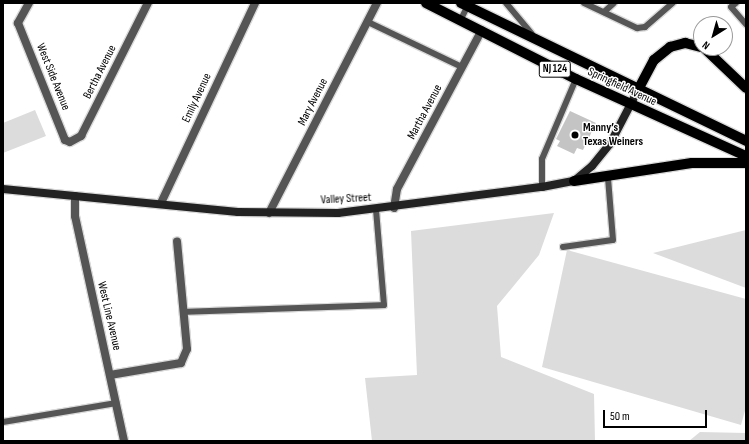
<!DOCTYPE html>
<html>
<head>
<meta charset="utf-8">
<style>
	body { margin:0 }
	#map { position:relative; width:749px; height:444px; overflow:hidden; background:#fff; font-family:"Sofia Sans Condensed",sans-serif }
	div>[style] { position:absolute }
	.green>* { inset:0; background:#dcdcdc }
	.building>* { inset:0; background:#c4c4c4 }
	.roads { filter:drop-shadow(1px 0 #dbdbdb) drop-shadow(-1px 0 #dbdbdb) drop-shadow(0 1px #dbdbdb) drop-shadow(0 -1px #dbdbdb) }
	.service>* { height:6px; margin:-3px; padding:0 3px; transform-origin:3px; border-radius:3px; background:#555 }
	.minor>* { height:8px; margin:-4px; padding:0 4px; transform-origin:4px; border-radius:4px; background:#555 }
	.secondary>* { height:8px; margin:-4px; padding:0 4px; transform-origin:4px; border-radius:4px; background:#222 }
	.primary>* { height:10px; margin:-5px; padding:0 5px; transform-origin:5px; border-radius:5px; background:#000 }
	.dots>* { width:11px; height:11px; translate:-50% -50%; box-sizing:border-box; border:2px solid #fff; border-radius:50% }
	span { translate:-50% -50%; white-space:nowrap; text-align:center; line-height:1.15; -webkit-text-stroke:3px #fff; paint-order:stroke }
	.shield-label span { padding:1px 3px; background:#fff; border:1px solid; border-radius:3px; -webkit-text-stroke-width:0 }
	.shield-label { font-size:11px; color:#000; font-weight:700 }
	.street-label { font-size:12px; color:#000 }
	.poi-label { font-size:12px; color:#000; font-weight:700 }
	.left { translate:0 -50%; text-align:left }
	.frame { position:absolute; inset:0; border:4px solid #000; pointer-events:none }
	.north { position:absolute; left:693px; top:16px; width:40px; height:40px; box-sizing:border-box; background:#fff; border:1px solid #999; border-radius:50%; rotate:217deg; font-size:11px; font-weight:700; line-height:16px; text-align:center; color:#000 }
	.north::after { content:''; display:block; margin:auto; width:14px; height:18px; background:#000; clip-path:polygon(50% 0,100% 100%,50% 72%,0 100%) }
	.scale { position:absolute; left:603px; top:410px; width:104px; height:18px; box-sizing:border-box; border:2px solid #000; border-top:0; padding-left:5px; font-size:12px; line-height:14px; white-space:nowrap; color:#000; -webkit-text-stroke:3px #fff; paint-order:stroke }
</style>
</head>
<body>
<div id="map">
	<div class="green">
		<i style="clip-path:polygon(35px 110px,46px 136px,3px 153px,3px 123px)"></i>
		<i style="clip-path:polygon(554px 213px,539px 255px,497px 306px,501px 357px,594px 394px,595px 441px,372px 441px,365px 378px,417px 375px,411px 231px)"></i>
		<i style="clip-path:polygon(746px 230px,746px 288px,653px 253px)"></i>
		<i style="clip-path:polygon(567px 250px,746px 299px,746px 407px,741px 425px,542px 367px)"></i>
		<i style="clip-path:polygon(700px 432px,746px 433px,746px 441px,689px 441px)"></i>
	</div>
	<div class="building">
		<i style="clip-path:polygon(570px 111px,596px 123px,583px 150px,577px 148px,574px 154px,557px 146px,560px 141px,556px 139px)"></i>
	</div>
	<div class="roads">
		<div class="service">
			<i style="left:506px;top:3px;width:40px;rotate:50deg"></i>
			<i style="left:584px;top:3px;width:59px;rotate:25.3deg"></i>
			<i style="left:637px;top:28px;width:8px;rotate:-7deg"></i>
			<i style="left:645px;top:27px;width:37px;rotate:-41deg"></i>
			<i style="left:736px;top:3px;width:6px;rotate:141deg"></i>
			<i style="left:731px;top:7px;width:23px;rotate:49deg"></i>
			<i style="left:604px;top:12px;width:13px;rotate:-42deg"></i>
			<i style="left:461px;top:19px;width:16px;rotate:-63deg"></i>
			<i style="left:368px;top:22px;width:104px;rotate:25.6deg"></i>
			<i style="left:542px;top:187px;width:28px;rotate:-90deg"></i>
			<i style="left:542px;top:159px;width:87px;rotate:-67deg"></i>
			<i style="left:563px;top:247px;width:50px;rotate:-8deg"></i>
			<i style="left:613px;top:240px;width:62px;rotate:-94.6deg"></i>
			<i style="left:183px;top:312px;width:201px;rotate:-2deg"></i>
			<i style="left:384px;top:305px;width:95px;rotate:-94.8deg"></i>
			<i style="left:3px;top:422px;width:115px;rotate:-9.5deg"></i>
		</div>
		<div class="minor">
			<i style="left:29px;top:3px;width:23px;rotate:119deg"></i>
			<i style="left:18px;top:23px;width:126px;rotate:68.1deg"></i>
			<i style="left:65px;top:140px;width:5px;rotate:22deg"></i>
			<i style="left:70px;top:142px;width:13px;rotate:-29deg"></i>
			<i style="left:81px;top:136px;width:149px;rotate:-63.3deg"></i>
			<i style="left:75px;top:196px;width:20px;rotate:90deg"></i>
			<i style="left:75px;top:216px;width:230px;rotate:77.7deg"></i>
			<i style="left:161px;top:203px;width:221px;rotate:-64.8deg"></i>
			<i style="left:394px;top:208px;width:19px;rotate:-81deg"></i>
			<i style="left:397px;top:189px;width:180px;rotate:-61.9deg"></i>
			<i style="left:269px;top:213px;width:236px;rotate:-62.8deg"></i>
			<i style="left:110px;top:375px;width:72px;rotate:-9.6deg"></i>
			<i style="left:181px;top:363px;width:15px;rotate:-67deg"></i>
			<i style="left:187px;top:349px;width:108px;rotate:-95.3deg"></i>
		</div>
		<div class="secondary">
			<i style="left:3px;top:189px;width:236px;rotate:5.6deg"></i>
			<i style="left:238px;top:212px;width:100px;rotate:0.6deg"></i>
			<i style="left:338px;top:213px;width:206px;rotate:-7.3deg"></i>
			<i style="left:542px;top:187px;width:33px;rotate:-11deg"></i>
			<i style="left:574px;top:181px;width:23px;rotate:-40deg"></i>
			<i style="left:592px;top:166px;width:28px;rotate:-51deg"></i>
			<i style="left:610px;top:144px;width:63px;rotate:-62.6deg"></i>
		</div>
		<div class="primary">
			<i style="left:426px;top:3px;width:168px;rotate:26.9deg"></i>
			<i style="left:576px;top:79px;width:187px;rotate:24.4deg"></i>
			<i style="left:461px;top:3px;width:317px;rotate:25.8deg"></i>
			<i style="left:704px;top:48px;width:58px;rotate:43.6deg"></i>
			<i style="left:639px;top:88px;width:32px;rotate:-62deg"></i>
			<i style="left:654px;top:60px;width:21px;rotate:-39deg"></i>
			<i style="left:670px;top:47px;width:16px;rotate:-15deg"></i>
			<i style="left:685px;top:43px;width:16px;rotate:14deg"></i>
			<i style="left:574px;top:181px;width:119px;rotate:-8.7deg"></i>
			<i style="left:692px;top:163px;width:54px"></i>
		</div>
	</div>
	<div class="dots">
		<i style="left:575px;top:135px;background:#000"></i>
	</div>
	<div class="shield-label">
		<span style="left:555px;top:69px">NJ 124</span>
	</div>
	<div class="street-label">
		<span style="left:100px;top:72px;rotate:-63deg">Bertha Avenue</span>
		<span style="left:53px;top:77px;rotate:68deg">West Side Avenue</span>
		<span style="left:622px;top:87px;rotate:25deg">Springfield Avenue</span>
		<span style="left:197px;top:98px;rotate:-65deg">Emily Avenue</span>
		<span style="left:313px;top:102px;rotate:-63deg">Mary Avenue</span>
		<span style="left:425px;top:112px;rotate:-62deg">Martha Avenue</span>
		<span style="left:346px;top:199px;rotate:-3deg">Valley Street</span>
		<span style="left:109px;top:316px;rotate:77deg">West Line Avenue</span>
	</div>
	<div class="poi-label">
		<span class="left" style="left:583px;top:135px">Manny’s<br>Texas Weiners</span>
	</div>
	<div class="frame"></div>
	<div class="north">N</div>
	<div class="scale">50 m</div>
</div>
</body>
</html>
